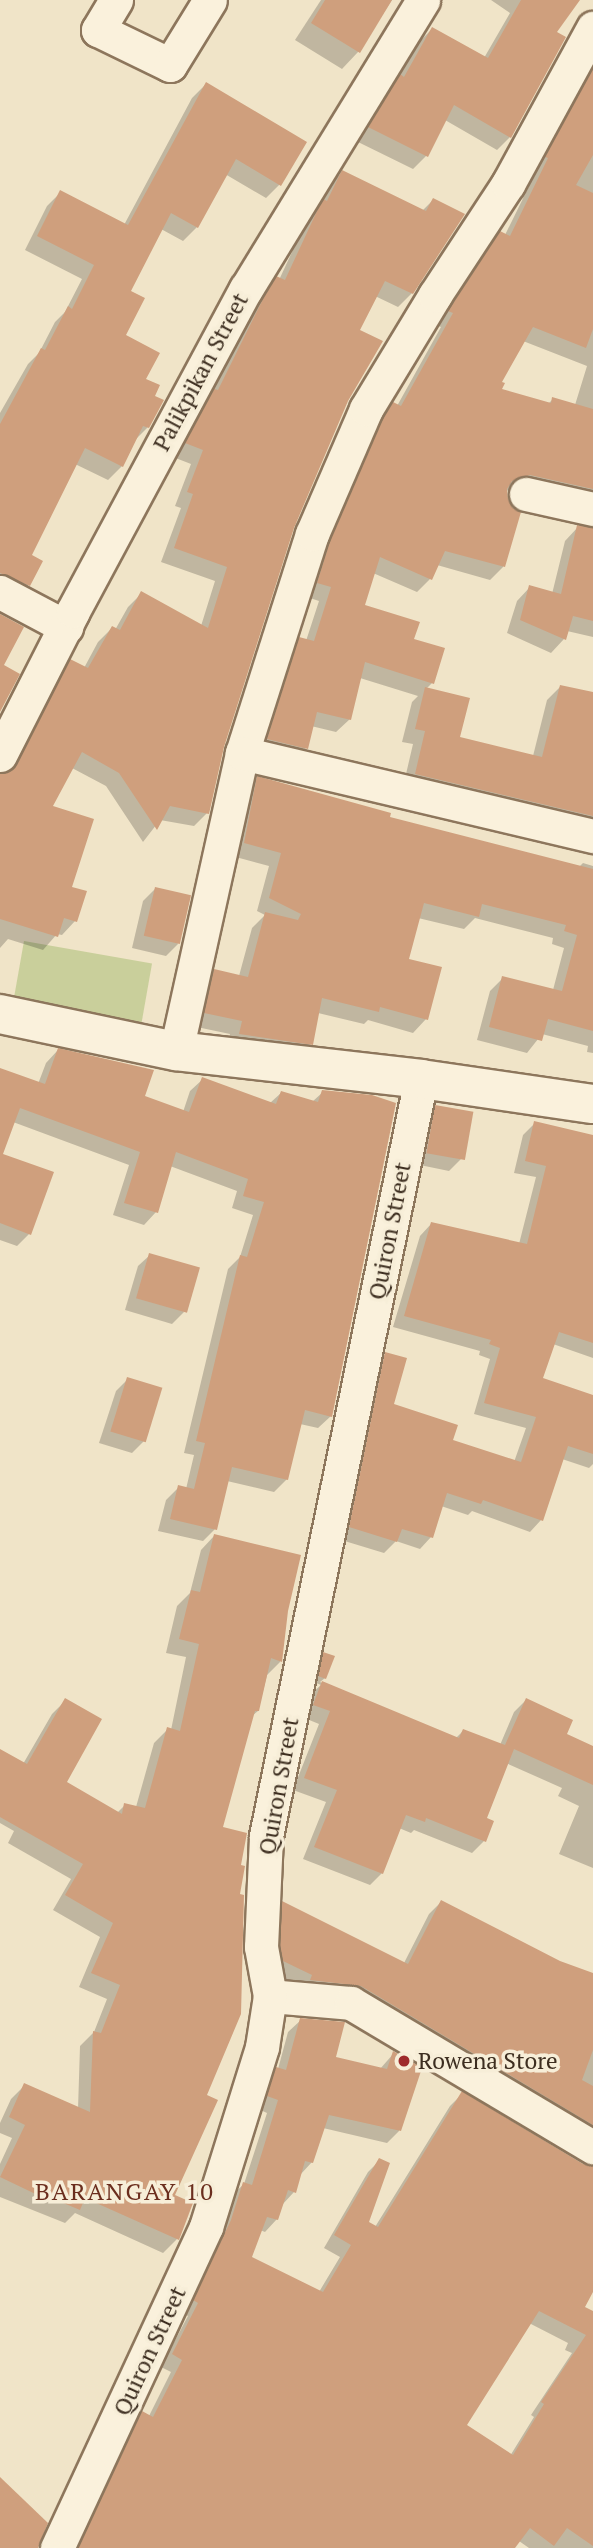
<!DOCTYPE html>
<html>
<head>
<meta charset="utf-8">
<style>
	body { margin:0 }
	#map { position:relative; width:593px; height:2548px; overflow:hidden; background:#f0e4c8; font-family:"PT Serif",serif }
	div>[style] { position:absolute }
	.green>* { inset:0; background:#c9cf9b; transform-origin:0 0 }
	.shadow>* { inset:0; background:#0003 }
	.building>* { inset:0; background:#cf9f7d; transform-origin:0 0 }
	.roads { filter:drop-shadow(2px 0 #8d765c) drop-shadow(-2px 0 #8d765c) drop-shadow(0 2px #8d765c) drop-shadow(0 -2px #8d765c) }
	.minor>* { height:33px; margin:-16.5px; padding:0 16.5px; transform-origin:16.5px; border-radius:16.5px; background:#faf1dc }
	.tertiary>* { height:38px; margin:-19px; padding:0 19px; transform-origin:19px; border-radius:19px; background:#faf1dc }
	.dots>* { width:19px; height:19px; translate:-50% -50%; box-sizing:border-box; border:4px solid #f7eed8; border-radius:50% }
	span { translate:-50% -50%; white-space:nowrap; text-align:center; line-height:1.15; -webkit-text-stroke:7px #f7eed8; paint-order:stroke }
	.street-label { font-size:23px; color:#3d2e20 }
	.poi-label { font-size:23px; color:#3d2e20 }
	.left { translate:0 -50%; text-align:left }
	.neighbourhood-label { font-size:24px; color:#6b2e1e; letter-spacing:2px }
</style>
</head>
<body>
<div id="map">
	<div class="green">
		<i style="left:24px;top:941px;width:130px;height:64px;rotate:10deg"></i>
	</div>
	<div class="shadow">
		<i style="clip-path:polygon(321px 0,392px 0,358px 52px,342px 69px,295px 40px)"></i>
		<i style="clip-path:polygon(491px 0,578px 0,555px 33px,510px 137px,497px 150px,445px 120px,426px 156px,413px 169px,356px 141px,419px 42px,432px 29px,484px 58px,510px 13px)"></i>
		<i style="clip-path:polygon(evenodd,593px 61px,593px 511px,516px 488px,506px 491px,506px 500px,511px 509px,519px 513px,503px 567px,490px 580px,437px 565px,430px 579px,417px 592px,373px 573px,363px 606px,412px 640px,432px 683px,426px 689px,458px 738px,533px 756px,547px 700px,560px 687px,593px 694px,593px 822px,403px 787px,413px 744px,402px 742px,412px 702px,418px 696px,360px 678px,350px 719px,336px 732px,311px 726px,306px 748px,293px 761px,255px 752px,286px 653px,300px 639px,306px 641px,319px 601px,304px 596px,317px 556px,380px 417px,393px 404px,397px 406px,441px 327px,436px 325px,487px 247px,500px 233px,505px 235px,536px 172px,533px 170px,593px 61px,523px 341px,587px 366px,575px 405px,553px 399px,548px 404px,499px 390px,500px 382px,523px 341px)"></i>
		<i style="clip-path:polygon(206px 84px,280px 184px,266px 198px,225px 174px,197px 227px,183px 241px,161px 229px,129px 292px,123px 336px,152px 397px,148px 427px,134px 441px,122px 466px,108px 480px,75px 464px,29px 556px,28px 585px,14px 599px,0 592px,0 413px,28px 364px,39px 353px,55px 322px,65px 312px,82px 279px,25px 250px,47px 206px,60px 193px,124px 225px,192px 98px)"></i>
		<i style="clip-path:polygon(342px 172px,422px 211px,433px 200px,412px 293px,398px 307px,375px 296px,357px 331px,347px 401px,292px 527px,222px 747px,207px 813px,194px 826px,160px 820px,143px 842px,106px 786px,72px 768px,50px 807px,75px 921px,62px 935px,57px 934px,43px 950px,8px 939px,0 948px,0 776px,7px 774px,57px 674px,71px 661px,84px 668px,98px 642px,112px 628px,115px 630px,128px 607px,141px 594px,201px 626px,215px 581px,161px 562px,181px 508px,175px 506px,191px 464px,173px 457px,201px 405px,211px 395px,249px 314px,263px 292px,279px 280px,305px 224px,319px 207px,329px 186px)"></i>
		<i style="clip-path:polygon(578px 527px,593px 529px,593px 637px,567px 631px,564px 639px,551px 653px,507px 633px,517px 601px,530px 587px,552px 594px,565px 541px)"></i>
		<i style="clip-path:polygon(257px 778px,388px 818px,579px 867px,583px 863px,593px 866px,593px 1053px,587px 1052px,588px 1046px,542px 1034px,527px 1053px,477px 1040px,490px 991px,503px 978px,553px 990px,564px 948px,552px 944px,553px 938px,475px 918px,464px 929px,418px 918px,407px 960px,426px 1019px,413px 1033px,368px 1020px,364px 1024px,318px 1013px,311px 1044px,298px 1057px,227px 1047px,230px 1034px,192px 1026px,201px 985px,214px 971px,239px 976px,252px 928px,265px 915px,257px 911px,269px 866px,232px 856px,244px 792px)"></i>
		<i style="clip-path:polygon(155px 889px,178px 944px,166px 956px,132px 948px,143px 901px)"></i>
		<i style="clip-path:polygon(58px 1050px,143px 1097px,183px 1112px,190px 1091px,203px 1079px,270px 1103px,281px 1093px,312px 1102px,323px 1092px,331px 1416px,318px 1428px,300px 1424px,287px 1479px,274px 1492px,227px 1481px,215px 1529px,203px 1541px,158px 1531px,166px 1500px,179px 1487px,186px 1489px,194px 1455px,184px 1453px,228px 1269px,240px 1257px,253px 1215px,232px 1208px,237px 1191px,170px 1166px,156px 1212px,144px 1225px,113px 1215px,129px 1165px,13px 1122px,1px 1155px,29px 1234px,17px 1246px,0 1240px,0 1070px,38px 1084px,46px 1063px)"></i>
		<i style="clip-path:polygon(436px 1107px,461px 1159px,449px 1171px,415px 1164px,424px 1119px)"></i>
		<i style="clip-path:polygon(535px 1123px,593px 1137px,593px 1358px,553px 1344px,541px 1379px,593px 1397px,593px 1464px,589px 1468px,562px 1459px,541px 1520px,530px 1532px,472px 1511px,468px 1515px,441px 1506px,431px 1537px,420px 1549px,396px 1541px,384px 1553px,338px 1539px,374px 1366px,385px 1354px,391px 1406px,451px 1441px,514px 1462px,526px 1428px,474px 1414px,490px 1359px,479px 1355px,480px 1351px,393px 1327px,420px 1236px,431px 1224px,519px 1244px,536px 1177px,514px 1173px,523px 1135px)"></i>
		<i style="clip-path:polygon(150px 1255px,184px 1312px,172px 1324px,125px 1310px,138px 1266px)"></i>
		<i style="clip-path:polygon(128px 1379px,144px 1441px,132px 1453px,99px 1443px,116px 1391px)"></i>
		<i style="clip-path:polygon(214px 1536px,286px 1611px,280px 1662px,267px 1675px,258px 1711px,252px 1716px,221px 1828px,205px 2096px,173px 2196px,177px 2239px,163px 2253px,75px 2213px,65px 2223px,0 2197px,0 2164px,12px 2138px,0 2133px,0 2123px,11px 2099px,25px 2085px,78px 2109px,80px 2046px,94px 2032px,107px 1999px,79px 1987px,100px 1937px,53px 1910px,71px 1879px,8px 1843px,14px 1831px,0 1823px,0 1751px,23px 1764px,52px 1714px,66px 1700px,64px 1783px,117px 1813px,125px 1805px,136px 1807px,154px 1743px,168px 1729px,171px 1730px,186px 1657px,166px 1653px,177px 1606px,190px 1593px,201px 1550px)"></i>
		<i style="clip-path:polygon(324px 1654px,325px 1678px,320px 1682px,455px 1739px,463px 1731px,500px 1745px,514px 1712px,526px 1700px,565px 1734px,593px 1748px,593px 1868px,559px 1854px,579px 1806px,558px 1796px,562px 1788px,506px 1763px,485px 1819px,484px 1841px,472px 1853px,414px 1830px,411px 1833px,399px 1828px,382px 1873px,370px 1885px,303px 1859px,326px 1802px,293px 1790px,319px 1724px,302px 1717px,310px 1695px,321px 1685px,314px 1682px,318px 1659px)"></i>
		<i style="clip-path:polygon(441px 1902px,560px 1962px,593px 1975px,593px 2145px,272px 1973px,271px 1914px,283px 1903px,404px 1963px,429px 1914px)"></i>
		<i style="clip-path:polygon(evenodd,301px 2020px,334px 2058px,380px 2069px,394px 2053px,399px 2131px,387px 2143px,323px 2128px,312px 2162px,300px 2175px,294px 2192px,282px 2205px,277px 2219px,265px 2232px,260px 2230px,249px 2258px,319px 2292px,340px 2257px,324px 2248px,368px 2172px,380px 2160px,367px 2223px,375px 2227px,450px 2106px,462px 2094px,583px 2165px,593px 2168px,593px 2288px,583px 2308px,593px 2313px,593px 2548px,529px 2548px,519px 2541px,513px 2548px,72px 2548px,131px 2425px,143px 2413px,149px 2416px,171px 2372px,161px 2367px,188px 2316px,182px 2313px,231px 2196px,244px 2184px,267px 2113px,256px 2108px,264px 2081px,278px 2069px,288px 2032px,301px 2020px,529px 2323px,568px 2343px,565px 2350px,572px 2353px,531px 2415px,534px 2417px,510px 2456px,465px 2426px,529px 2323px)"></i>
	</div>
	<div class="building">
		<i style="clip-path:polygon(325px 0,392px 0,360px 53px,311px 23px)"></i>
		<i style="clip-path:polygon(521px 0,580px 0,557px 32px,566px 37px,511px 138px,454px 105px,428px 157px,368px 127px,400px 74px,404px 77px,432px 27px,488px 58px)"></i>
		<i style="clip-path:polygon(593px 68px,593px 155px,576px 185px,593px 193px,593px 329px,586px 348px,533px 327px,502px 382px,505px 383px,502px 389px,551px 403px,552px 397px,593px 409px,593px 489px,530px 475px,512px 481px,507px 489px,508px 499px,513px 508px,521px 512px,505px 567px,445px 551px,432px 580px,380px 557px,365px 605px,420px 622px,414px 639px,445px 648px,434px 684px,365px 662px,351px 720px,317px 712px,308px 749px,267px 739px,299px 637px,314px 641px,331px 587px,317px 583px,330px 541px,383px 418px,393px 402px,401px 406px,453px 313px,448px 311px,500px 231px,510px 236px,548px 158px,545px 157px)"></i>
		<i style="clip-path:polygon(206px 82px,307px 142px,281px 186px,236px 159px,198px 228px,171px 213px,131px 291px,145px 298px,126px 335px,160px 353px,146px 379px,160px 385px,155px 396px,164px 400px,149px 428px,143px 426px,123px 467px,85px 448px,32px 555px,43px 561px,30px 586px,0 573px,0 424px,41px 348px,45px 350px,68px 306px,72px 309px,94px 265px,37px 236px,60px 190px,128px 225px)"></i>
		<i style="clip-path:polygon(342px 170px,426px 211px,433px 198px,465px 214px,413px 294px,385px 281px,360px 330px,383px 341px,348px 401px,294px 528px,224px 747px,209px 814px,170px 806px,157px 830px,119px 773px,82px 752px,53px 806px,94px 819px,72px 887px,87px 891px,77px 922px,64px 918px,58px 937px,0 919px,0 774px,10px 771px,17px 764px,70px 659px,88px 668px,112px 626px,120px 630px,141px 591px,208px 628px,227px 567px,174px 548px,193px 494px,187px 492px,203px 450px,185px 443px,214px 389px,218px 390px,263px 299px,276px 276px,285px 280px,318px 209px,323px 199px,327px 201px)"></i>
		<i style="clip-path:polygon(577px 525px,593px 528px,593px 621px,573px 616px,566px 640px,520px 620px,529px 585px,561px 594px)"></i>
		<i style="clip-path:polygon(0 614px,24px 627px,4px 665px,20px 674px,0 712px)"></i>
		<i style="clip-path:polygon(560px 685px,593px 692px,593px 816px,415px 774px,425px 731px,415px 729px,425px 687px,470px 698px,460px 737px,542px 757px)"></i>
		<i style="clip-path:polygon(257px 776px,391px 813px,390px 817px,593px 869px,593px 1031px,548px 1019px,542px 1041px,489px 1027px,502px 976px,562px 991px,577px 935px,564px 931px,566px 925px,482px 904px,479px 917px,424px 903px,409px 959px,442px 967px,428px 1020px,380px 1007px,379px 1012px,322px 998px,313px 1045px,239px 1034px,242px 1021px,204px 1013px,214px 969px,248px 977px,265px 912px,298px 920px,301px 914px,269px 898px,281px 853px,244px 843px)"></i>
		<i style="left:155px;top:887px;width:37px;height:50px;rotate:13deg"></i>
		<i style="clip-path:polygon(58px 1048px,154px 1070px,145px 1096px,189px 1112px,202px 1077px,276px 1104px,281px 1091px,318px 1102px,322px 1090px,372px 1095px,396px 1103px,332px 1417px,305px 1410px,288px 1480px,232px 1467px,217px 1530px,170px 1519px,178px 1485px,194px 1489px,205px 1443px,196px 1441px,240px 1255px,247px 1257px,264px 1202px,243px 1196px,248px 1179px,176px 1152px,158px 1213px,124px 1203px,140px 1152px,20px 1108px,3px 1154px,54px 1172px,31px 1235px,0 1223px,0 1068px,45px 1084px)"></i>
		<i style="left:435px;top:1105px;width:39px;height:49px;rotate:10deg"></i>
		<i style="clip-path:polygon(534px 1121px,593px 1135px,593px 1343px,559px 1332px,543px 1378px,593px 1395px,593px 1454px,568px 1446px,543px 1521px,483px 1500px,481px 1504px,447px 1493px,433px 1538px,402px 1529px,397px 1542px,349px 1527px,385px 1352px,407px 1358px,394px 1404px,458px 1425px,453px 1440px,521px 1462px,536px 1417px,484px 1403px,500px 1348px,489px 1344px,491px 1340px,404px 1316px,431px 1222px,527px 1244px,546px 1166px,525px 1161px)"></i>
		<i style="left:149px;top:1253px;width:53px;height:47px;rotate:16deg"></i>
		<i style="left:127px;top:1377px;width:37px;height:57px;rotate:17deg"></i>
		<i style="clip-path:polygon(214px 1534px,301px 1555px,288px 1611px,282px 1662px,271px 1658px,259px 1711px,255px 1711px,223px 1827px,247px 1833px,241px 1865px,245px 1866px,240px 1894px,244px 1895px,241px 2014px,207px 2095px,218px 2100px,175px 2195px,193px 2203px,179px 2240px,85px 2198px,80px 2210px,49px 2197px,48px 2200px,0 2177px,25px 2125px,9px 2117px,24px 2083px,90px 2112px,93px 2031px,101px 2033px,120px 1985px,91px 1973px,113px 1923px,65px 1895px,83px 1864px,0 1817px,0 1749px,27px 1764px,65px 1698px,102px 1719px,67px 1782px,122px 1814px,124px 1803px,145px 1808px,167px 1727px,180px 1731px,199px 1644px,179px 1639px,191px 1590px,200px 1592px)"></i>
		<i style="clip-path:polygon(323px 1652px,335px 1656px,326px 1679px,318px 1676px)"></i>
		<i style="clip-path:polygon(322px 1681px,459px 1738px,463px 1729px,505px 1745px,526px 1698px,573px 1720px,567px 1734px,593px 1746px,593px 1785px,514px 1749px,487px 1818px,494px 1821px,486px 1842px,426px 1818px,425px 1822px,406px 1815px,383px 1874px,314px 1847px,337px 1790px,304px 1778px,330px 1711px,313px 1705px)"></i>
		<i style="clip-path:polygon(441px 1900px,560px 1961px,593px 1973px,593px 2050px,582px 2080px,593px 2086px,593px 2125px,361px 1986px,310px 1980px,312px 1975px,283px 1961px,280px 1946px,282px 1901px,408px 1964px)"></i>
		<i style="clip-path:polygon(evenodd,300px 2018px,345px 2022px,336px 2057px,387px 2069px,393px 2051px,422px 2068px,401px 2131px,329px 2115px,313px 2163px,305px 2161px,296px 2193px,288px 2190px,278px 2220px,267px 2217px,252px 2257px,323px 2292px,351px 2245px,334px 2235px,379px 2158px,390px 2163px,369px 2222px,378px 2227px,462px 2091px,583px 2164px,593px 2166px,593px 2292px,585px 2307px,593px 2311px,593px 2546px,567px 2528px,554px 2546px,530px 2528px,515px 2548px,78px 2548px,142px 2411px,153px 2417px,182px 2360px,172px 2354px,198px 2303px,193px 2300px,231px 2220px,243px 2182px,252px 2185px,278px 2100px,267px 2096px,276px 2067px,286px 2070px,300px 2018px,539px 2311px,586px 2335px,541px 2402px,544px 2404px,513px 2455px,467px 2425px,539px 2311px)"></i>
		<i style="clip-path:polygon(0 2477px,48px 2523px,38px 2548px,0 2548px)"></i>
	</div>
	<div class="roads">
		<div class="minor">
			<i style="left:116px;top:0;width:35px;rotate:121deg"></i>
			<i style="left:98px;top:30px;width:80px;rotate:25.9deg"></i>
			<i style="left:170px;top:65px;width:76px;rotate:-58.4deg"></i>
			<i style="left:526px;top:494px;width:69px;rotate:12.6deg"></i>
			<i style="left:0;top:592px;width:75px;rotate:27.9deg"></i>
			<i style="left:242px;top:753px;width:230px;rotate:-72.3deg"></i>
			<i style="left:312px;top:534px;width:136px;rotate:-66.6deg"></i>
			<i style="left:366px;top:409px;width:133px;rotate:-58.8deg"></i>
			<i style="left:435px;top:295px;width:133px;rotate:-56.7deg"></i>
			<i style="left:508px;top:184px;width:178px;rotate:-61.4deg"></i>
			<i style="left:0;top:755px;width:161px;rotate:-63.1deg"></i>
			<i style="left:73px;top:611px;width:366px;rotate:-61.8deg"></i>
			<i style="left:246px;top:289px;width:339px;rotate:-58.5deg"></i>
			<i style="left:176px;top:1051px;width:305px;rotate:-77.5deg"></i>
			<i style="left:242px;top:753px;width:361px;rotate:13.3deg"></i>
			<i style="left:270px;top:1996px;width:81px;rotate:4.9deg"></i>
			<i style="left:351px;top:2003px;width:282px;rotate:30.8deg"></i>
			<i style="left:57px;top:2548px;width:354px;rotate:-65.1deg"></i>
			<i style="left:206px;top:2227px;width:189px;rotate:-72.7deg"></i>
			<i style="left:262px;top:2047px;width:52px;rotate:-81.1deg"></i>
			<i style="left:270px;top:1996px;width:50px;rotate:-100.4deg"></i>
			<i style="left:261px;top:1947px;width:111px;rotate:-87.4deg"></i>
			<i style="left:266px;top:1836px;width:773px;rotate:-78.43deg"></i>
		</div>
		<div class="tertiary">
			<i style="left:0;top:1014px;width:180px;rotate:11.9deg"></i>
			<i style="left:176px;top:1051px;width:247px;rotate:6.5deg"></i>
			<i style="left:421px;top:1079px;width:174px;rotate:8.3deg"></i>
		</div>
	</div>
	<div class="dots">
		<i style="left:404px;top:2061px;background:#9e2a2b"></i>
	</div>
	<div class="street-label">
		<span style="left:201px;top:372px;rotate:-62deg">Palikpikan Street</span>
		<span style="left:390px;top:1231px;rotate:-79deg">Quiron Street</span>
		<span style="left:279px;top:1786px;rotate:-80deg">Quiron Street</span>
		<span style="left:150px;top:2351px;rotate:-65deg">Quiron Street</span>
	</div>
	<div class="poi-label">
		<span class="left" style="left:418px;top:2061px">Rowena Store</span>
	</div>
	<div class="neighbourhood-label">
		<span style="left:125px;top:2192px">BARANGAY 10</span>
	</div>
</div>
</body>
</html>
